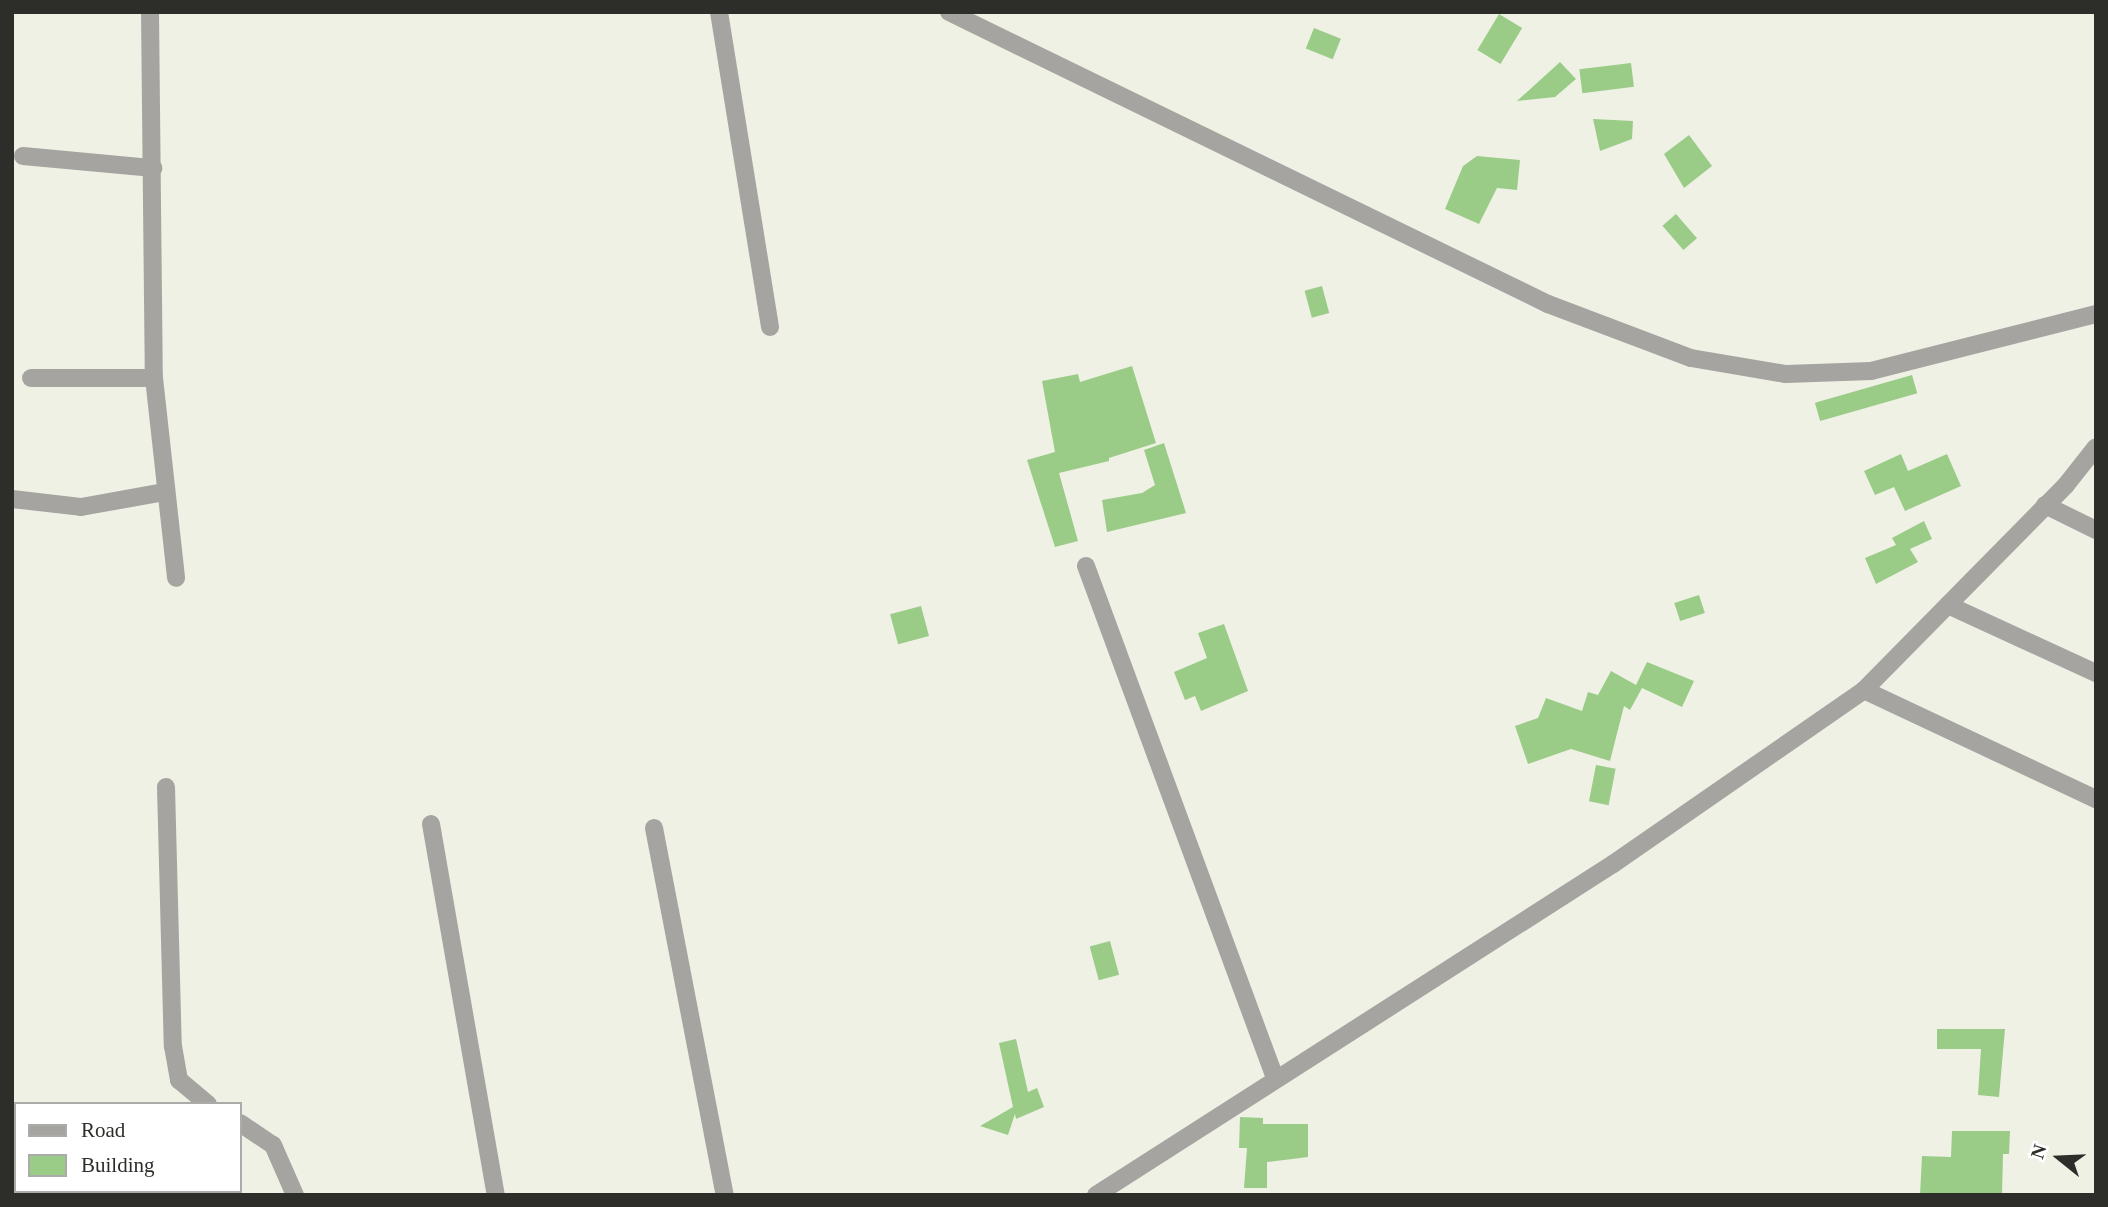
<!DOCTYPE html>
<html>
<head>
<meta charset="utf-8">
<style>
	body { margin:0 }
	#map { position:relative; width:2108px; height:1207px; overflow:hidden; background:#eff1e5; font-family:Georgia,serif }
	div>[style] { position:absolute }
	.building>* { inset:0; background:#9acc87; transform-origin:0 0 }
	.street>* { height:18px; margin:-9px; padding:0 9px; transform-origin:9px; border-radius:9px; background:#a6a4a0 }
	span { translate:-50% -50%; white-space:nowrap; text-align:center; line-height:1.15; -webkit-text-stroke:6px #fff; paint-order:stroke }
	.frame { position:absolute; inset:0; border:14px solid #2d2d29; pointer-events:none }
	.legend { position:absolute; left:14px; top:1102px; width:228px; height:91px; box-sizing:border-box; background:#fff; border:2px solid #ababa9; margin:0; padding:9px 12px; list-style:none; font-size:21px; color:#2d2d29 }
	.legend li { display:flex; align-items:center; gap:14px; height:35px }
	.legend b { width:35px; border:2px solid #ababa9 }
	.north { position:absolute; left:2024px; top:1123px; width:70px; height:70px; -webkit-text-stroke:5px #fff; paint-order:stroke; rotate:288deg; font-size:19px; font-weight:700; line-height:28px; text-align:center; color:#2d2d29 }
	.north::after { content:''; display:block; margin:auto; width:24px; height:32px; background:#2d2d29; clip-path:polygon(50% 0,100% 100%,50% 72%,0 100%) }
</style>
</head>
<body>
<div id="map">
	<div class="building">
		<i style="left:1499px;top:14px;width:27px;height:42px;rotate:31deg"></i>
		<i style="left:1314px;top:28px;width:29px;height:22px;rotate:22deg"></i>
		<i style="clip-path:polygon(1560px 62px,1576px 79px,1555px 97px,1517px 101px)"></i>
		<i style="left:1631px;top:63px;width:24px;height:52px;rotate:83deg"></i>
		<i style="clip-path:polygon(1593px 119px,1633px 121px,1632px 139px,1600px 151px)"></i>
		<i style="clip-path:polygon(1689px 135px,1712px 166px,1684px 188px,1664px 154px)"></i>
		<i style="clip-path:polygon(1477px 156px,1520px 160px,1517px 190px,1497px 188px,1479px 224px,1445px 209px,1463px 166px)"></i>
		<i style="left:1676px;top:214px;width:32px;height:18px;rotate:49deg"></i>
		<i style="left:1322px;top:286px;width:28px;height:18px;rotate:75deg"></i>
		<i style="clip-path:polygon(1132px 366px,1156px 443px,1109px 458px,1109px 461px,1059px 473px,1078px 541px,1055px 547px,1027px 460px,1055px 452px,1042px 381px,1078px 374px,1080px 382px)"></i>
		<i style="left:1912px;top:375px;width:19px;height:101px;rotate:74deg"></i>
		<i style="clip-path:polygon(1164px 443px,1186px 513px,1107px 532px,1102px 500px,1142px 493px,1155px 485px,1144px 450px)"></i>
		<i style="clip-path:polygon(1901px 454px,1908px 471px,1947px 454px,1961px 486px,1905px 511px,1894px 487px,1875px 495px,1864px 471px)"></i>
		<i style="clip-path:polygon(1924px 521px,1932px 539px,1910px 549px,1918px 562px,1876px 584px,1865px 558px,1896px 545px,1892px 538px)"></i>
		<i style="left:1699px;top:595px;width:19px;height:26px;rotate:72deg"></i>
		<i style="left:921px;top:606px;width:31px;height:32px;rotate:75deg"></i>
		<i style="clip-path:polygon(1224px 624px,1248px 691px,1201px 711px,1195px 696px,1185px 700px,1174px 672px,1207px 658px,1198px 633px)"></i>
		<i style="clip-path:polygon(1647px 662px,1694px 681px,1682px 707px,1642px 688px,1630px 710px,1624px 706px,1610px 761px,1571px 749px,1528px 764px,1515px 726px,1538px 718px,1546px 698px,1582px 711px,1588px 692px,1598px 695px,1611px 671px,1636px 685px)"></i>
		<i style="left:1596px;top:765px;width:20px;height:37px;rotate:11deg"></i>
		<i style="left:1110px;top:941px;width:35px;height:21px;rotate:75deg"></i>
		<i style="clip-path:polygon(1937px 1029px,2005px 1029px,1999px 1097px,1978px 1095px,1981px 1049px,1937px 1049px)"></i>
		<i style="clip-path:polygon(1016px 1039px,1028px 1092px,1037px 1088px,1044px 1107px,1016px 1119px,1015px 1114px,1008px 1135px,980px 1126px,1013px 1107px,999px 1043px)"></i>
		<i style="clip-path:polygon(1240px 1117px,1263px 1118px,1263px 1124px,1308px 1124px,1308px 1157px,1267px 1162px,1267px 1188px,1244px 1188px,1247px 1148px,1239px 1148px)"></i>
		<i style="clip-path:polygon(1952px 1131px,2010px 1131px,2009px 1154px,2003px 1154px,2002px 1195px,1920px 1195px,1922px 1156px,1951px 1157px)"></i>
	</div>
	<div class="street">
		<i style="left:150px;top:12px;width:366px;rotate:89.4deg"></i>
		<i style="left:154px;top:378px;width:201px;rotate:83.7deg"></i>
		<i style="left:719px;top:12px;width:319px;rotate:80.8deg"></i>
		<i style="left:949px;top:12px;width:666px;rotate:25.99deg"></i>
		<i style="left:1548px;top:304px;width:153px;rotate:20.7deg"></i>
		<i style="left:1691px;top:358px;width:96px;rotate:9.6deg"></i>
		<i style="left:1786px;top:374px;width:85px;rotate:-2deg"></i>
		<i style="left:1871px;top:371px;width:232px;rotate:-14.2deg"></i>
		<i style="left:23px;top:156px;width:131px;rotate:5.3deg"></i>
		<i style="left:31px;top:378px;width:123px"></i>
		<i style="left:12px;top:499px;width:69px;rotate:6.6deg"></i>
		<i style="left:81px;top:507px;width:84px;rotate:-10.2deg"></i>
		<i style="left:2045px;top:505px;width:57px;rotate:26.1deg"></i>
		<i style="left:1086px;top:566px;width:546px;rotate:69.74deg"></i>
		<i style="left:1948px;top:605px;width:163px;rotate:24.7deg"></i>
		<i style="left:1864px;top:690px;width:256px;rotate:25.2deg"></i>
		<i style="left:166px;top:787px;width:259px;rotate:88.5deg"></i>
		<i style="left:173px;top:1046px;width:35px;rotate:80deg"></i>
		<i style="left:179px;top:1080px;width:38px;rotate:40deg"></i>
		<i style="left:431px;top:824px;width:377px;rotate:80.1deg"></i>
		<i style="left:654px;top:828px;width:374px;rotate:79.1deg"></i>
		<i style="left:240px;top:1123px;width:40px;rotate:34deg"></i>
		<i style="left:273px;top:1145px;width:55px;rotate:66.3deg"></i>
		<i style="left:1096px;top:1195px;width:614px;rotate:-32.63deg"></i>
		<i style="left:1613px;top:864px;width:305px;rotate:-34.7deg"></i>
		<i style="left:1864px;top:690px;width:288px;rotate:-45.4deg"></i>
		<i style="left:2066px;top:485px;width:48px;rotate:-51.7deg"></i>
	</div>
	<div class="frame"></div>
	<ul class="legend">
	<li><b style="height:9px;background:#a6a4a0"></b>Road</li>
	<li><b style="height:19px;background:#9acc87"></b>Building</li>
	</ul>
	<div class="north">N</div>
</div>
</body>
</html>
